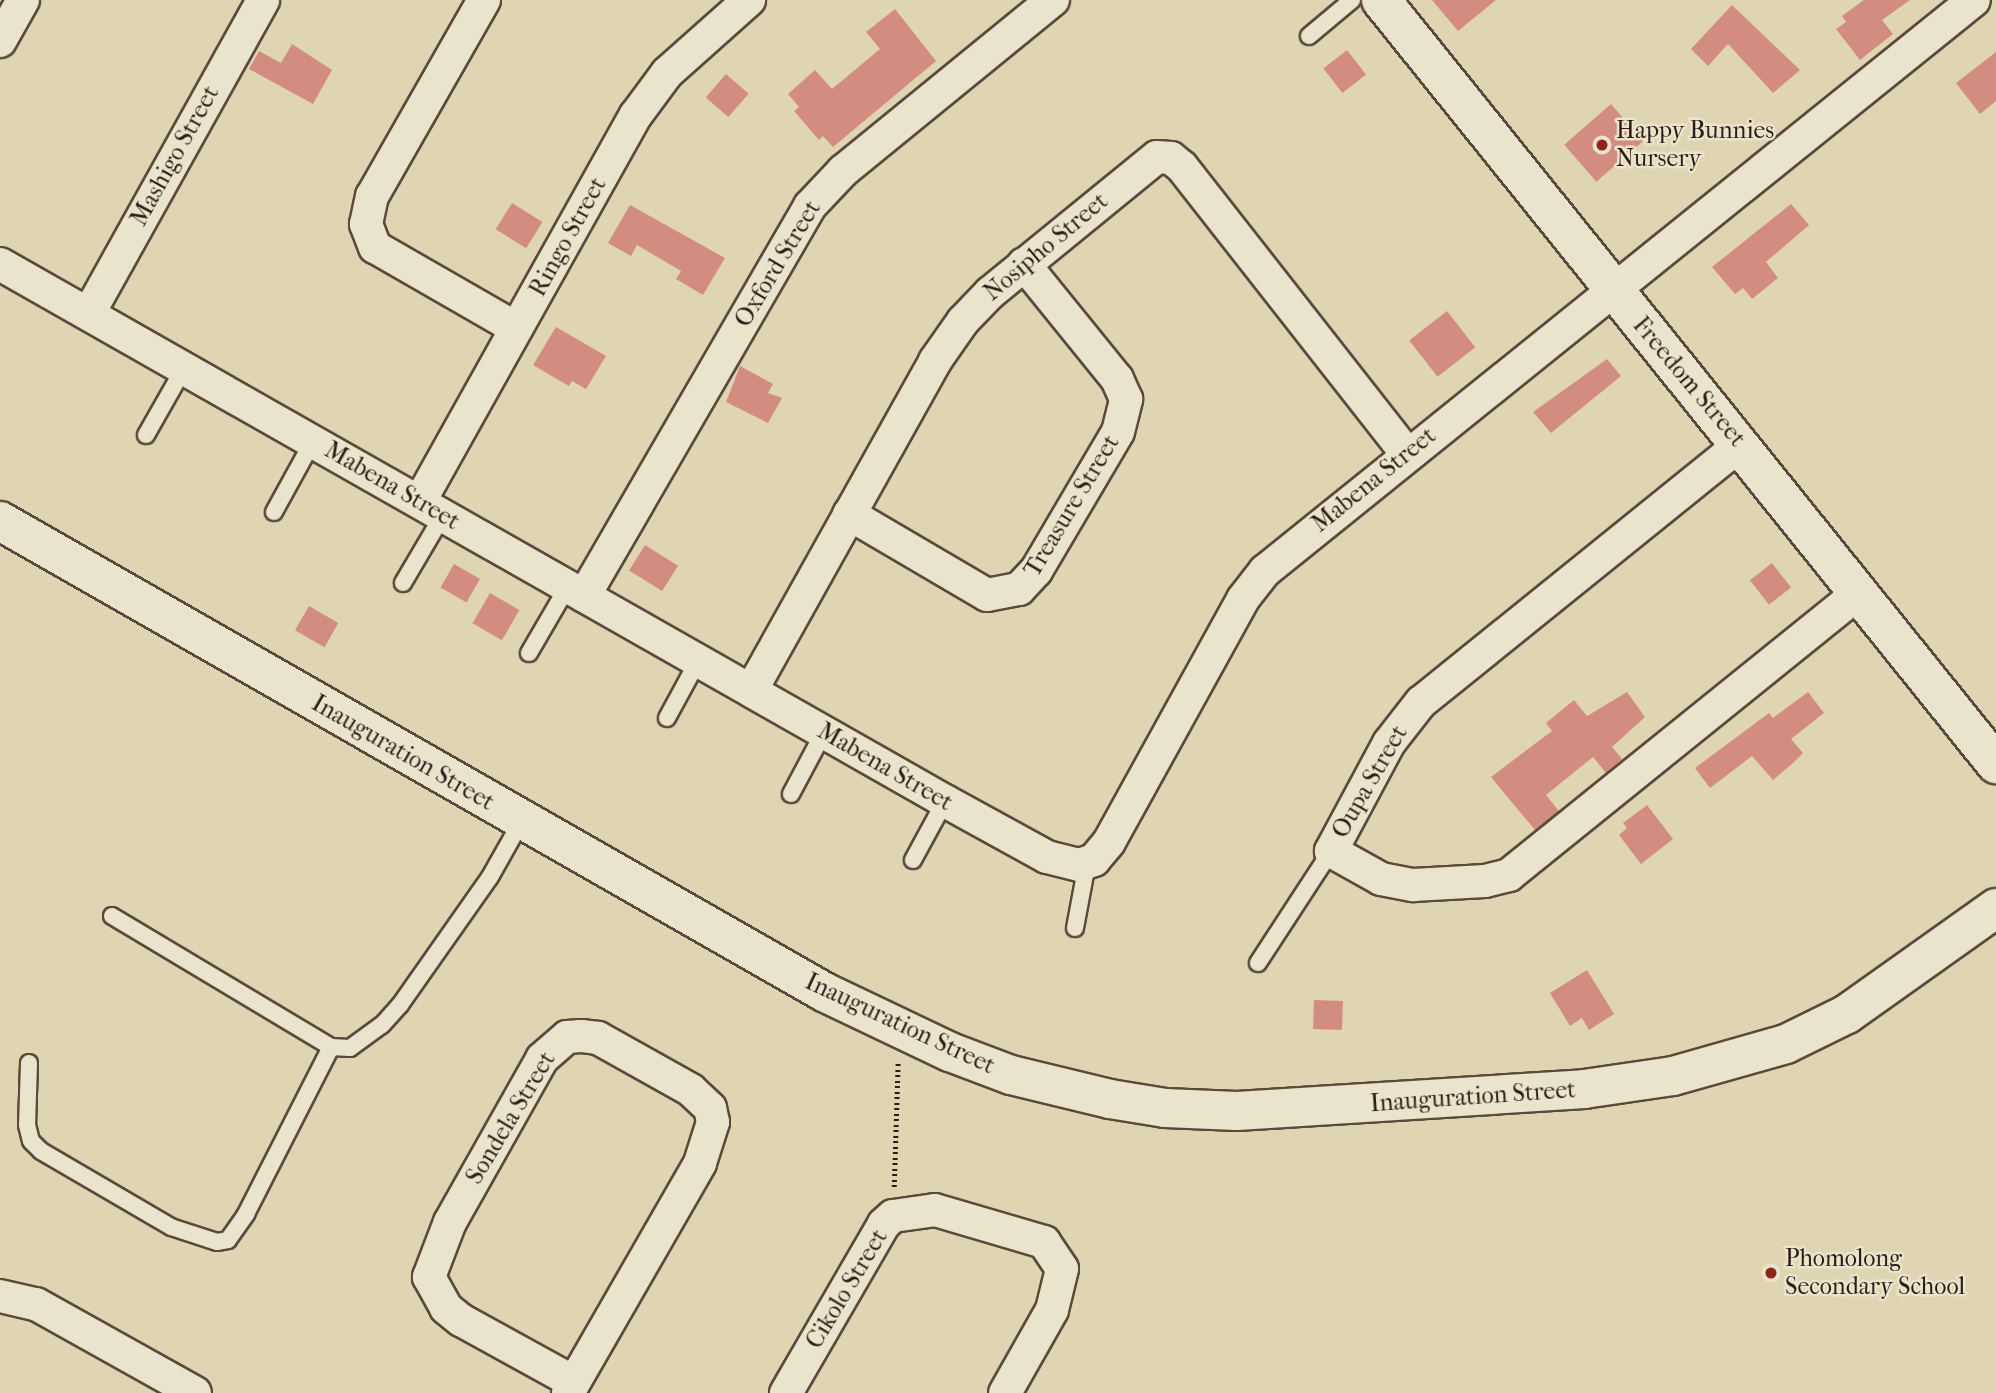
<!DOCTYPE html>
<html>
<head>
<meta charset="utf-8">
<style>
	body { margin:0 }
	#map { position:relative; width:1996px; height:1393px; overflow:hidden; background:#e0d5b2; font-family:"IM FELL French Canon",serif }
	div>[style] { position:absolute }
	.building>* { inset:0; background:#d38d80; transform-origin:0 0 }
	.path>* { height:4.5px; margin-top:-2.25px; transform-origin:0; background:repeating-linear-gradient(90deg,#2d1b14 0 2px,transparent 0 5.5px) }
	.roads { filter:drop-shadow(2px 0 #5a4a3c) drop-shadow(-2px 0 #5a4a3c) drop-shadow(0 2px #5a4a3c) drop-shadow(0 -2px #5a4a3c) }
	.lane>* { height:16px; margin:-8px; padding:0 8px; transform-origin:8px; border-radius:8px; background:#ebe4cd }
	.street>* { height:32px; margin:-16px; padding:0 16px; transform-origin:16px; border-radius:16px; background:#ebe4cd }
	.secondary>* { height:38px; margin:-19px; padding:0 19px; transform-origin:19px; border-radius:19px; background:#ebe4cd }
	.dots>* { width:19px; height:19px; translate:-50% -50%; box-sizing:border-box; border:4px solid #ebe4cd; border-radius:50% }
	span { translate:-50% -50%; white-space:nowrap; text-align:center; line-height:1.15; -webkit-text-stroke:5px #ebe4cd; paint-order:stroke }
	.poi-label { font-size:24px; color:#2d1b14 }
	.left { translate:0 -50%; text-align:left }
	.street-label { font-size:24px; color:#2d1b14 }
</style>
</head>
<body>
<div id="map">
	<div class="building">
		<i style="clip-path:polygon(1432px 0,1496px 0,1458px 31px)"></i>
		<i style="clip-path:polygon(1864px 0,1910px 0,1882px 20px,1893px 34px,1860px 60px,1836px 29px,1846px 22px,1842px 16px)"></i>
		<i style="clip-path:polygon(1732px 5px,1800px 70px,1773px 93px,1728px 44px,1708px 66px,1691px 49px)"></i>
		<i style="clip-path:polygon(895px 9px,936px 61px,833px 147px,823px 136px,819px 140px,794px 111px,799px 107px,788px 94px,815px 70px,832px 89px,880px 49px,866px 32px)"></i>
		<i style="clip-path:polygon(292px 44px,332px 70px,313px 104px,249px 69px,259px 51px,281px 63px)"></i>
		<i style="left:1347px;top:50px;width:31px;height:30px;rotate:52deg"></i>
		<i style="clip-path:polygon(1996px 52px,1996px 101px,1980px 114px,1956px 83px)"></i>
		<i style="left:726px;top:74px;width:30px;height:31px;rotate:41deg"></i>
		<i style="left:1611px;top:104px;width:49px;height:62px;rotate:49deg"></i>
		<i style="left:512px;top:203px;width:36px;height:31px;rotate:32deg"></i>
		<i style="clip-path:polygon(1791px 204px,1809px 225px,1766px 262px,1778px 278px,1752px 299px,1743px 288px,1735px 294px,1712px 267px)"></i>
		<i style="clip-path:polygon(630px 205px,725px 258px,703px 295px,676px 279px,681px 271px,637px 245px,631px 256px,608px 243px)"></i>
		<i style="left:1447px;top:311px;width:46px;height:48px;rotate:52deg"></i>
		<i style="clip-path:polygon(556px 327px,606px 356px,586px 389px,572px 381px,569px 386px,533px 365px)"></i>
		<i style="clip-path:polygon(1607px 359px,1621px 376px,1551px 433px,1533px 412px)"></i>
		<i style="clip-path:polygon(740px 366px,773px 384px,768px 393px,782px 398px,768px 423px,726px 402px)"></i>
		<i style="left:645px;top:545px;width:39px;height:30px;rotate:32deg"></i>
		<i style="left:1772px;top:563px;width:31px;height:28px;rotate:52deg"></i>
		<i style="left:454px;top:564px;width:30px;height:27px;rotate:30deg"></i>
		<i style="left:490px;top:593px;width:34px;height:35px;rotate:30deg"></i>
		<i style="left:309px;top:606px;width:34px;height:28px;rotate:30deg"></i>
		<i style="clip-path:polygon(1627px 692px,1645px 717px,1612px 747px,1622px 759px,1606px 773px,1593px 757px,1546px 795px,1559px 811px,1535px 830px,1491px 777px,1552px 731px,1546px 723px,1574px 700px,1587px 716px)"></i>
		<i style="clip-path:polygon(1808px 692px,1824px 713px,1791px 739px,1803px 753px,1793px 763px,1773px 780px,1752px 756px,1710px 788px,1695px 768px,1769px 713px,1773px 718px)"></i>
		<i style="clip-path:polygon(1647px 805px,1673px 839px,1641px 864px,1619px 835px,1627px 828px,1623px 823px)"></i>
		<i style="clip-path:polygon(1587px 970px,1614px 1014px,1589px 1030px,1582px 1018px,1570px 1026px,1550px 993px)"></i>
		<i style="left:1314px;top:1000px;width:29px;height:29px;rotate:2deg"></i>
	</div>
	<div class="path">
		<i style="left:894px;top:1187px;width:124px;rotate:-88.2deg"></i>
	</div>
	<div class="roads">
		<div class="lane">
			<i style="left:1309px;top:36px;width:56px;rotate:-39.9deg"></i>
			<i style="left:146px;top:435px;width:77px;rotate:-60.4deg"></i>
			<i style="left:274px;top:512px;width:81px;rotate:-61.2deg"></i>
			<i style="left:403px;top:583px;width:79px;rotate:-59.5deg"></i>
			<i style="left:529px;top:653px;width:78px;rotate:-59.8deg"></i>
			<i style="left:667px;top:718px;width:65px;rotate:-61.5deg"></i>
			<i style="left:791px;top:794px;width:70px;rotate:-62deg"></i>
			<i style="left:913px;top:860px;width:67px;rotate:-61.5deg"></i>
			<i style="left:112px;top:916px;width:255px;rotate:30.9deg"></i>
			<i style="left:331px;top:1047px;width:19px;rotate:3deg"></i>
			<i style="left:350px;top:1048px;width:39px;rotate:-36deg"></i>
			<i style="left:382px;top:1025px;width:27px;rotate:-48deg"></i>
			<i style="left:400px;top:1005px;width:156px;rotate:-54.9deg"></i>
			<i style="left:490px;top:877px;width:63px;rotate:-60.6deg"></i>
			<i style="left:1075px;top:928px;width:65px;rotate:-79.4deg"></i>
			<i style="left:1258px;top:963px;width:134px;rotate:-56.9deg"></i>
			<i style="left:29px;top:1063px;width:62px;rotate:91.8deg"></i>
			<i style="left:27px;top:1125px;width:16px;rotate:76deg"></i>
			<i style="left:31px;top:1141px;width:14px;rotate:45deg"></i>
			<i style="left:41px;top:1151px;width:151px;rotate:30.3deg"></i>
			<i style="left:171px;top:1227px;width:48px;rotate:18.1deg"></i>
			<i style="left:217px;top:1242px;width:11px;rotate:-10deg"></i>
			<i style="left:228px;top:1240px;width:32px;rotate:-55deg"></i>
			<i style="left:246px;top:1214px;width:187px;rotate:-63deg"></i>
		</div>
		<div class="street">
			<i style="left:484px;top:0;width:226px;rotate:119.7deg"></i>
			<i style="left:372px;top:196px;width:29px;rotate:102deg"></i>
			<i style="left:366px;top:224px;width:25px;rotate:69deg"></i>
			<i style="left:375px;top:247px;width:163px;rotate:29.9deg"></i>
			<i style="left:0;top:41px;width:47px;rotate:-60.7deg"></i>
			<i style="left:0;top:264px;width:1087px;rotate:29.61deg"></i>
			<i style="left:945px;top:801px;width:116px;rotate:28.8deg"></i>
			<i style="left:1047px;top:857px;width:33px;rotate:14deg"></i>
			<i style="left:1079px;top:865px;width:16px;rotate:-18deg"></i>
			<i style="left:1094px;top:860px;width:23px;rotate:-50deg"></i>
			<i style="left:1109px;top:842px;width:277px;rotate:-61.1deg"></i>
			<i style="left:1243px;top:599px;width:36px;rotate:-52deg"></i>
			<i style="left:1265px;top:571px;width:910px;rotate:-38.85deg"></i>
			<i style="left:89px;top:313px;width:358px;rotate:-60.9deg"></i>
			<i style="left:1741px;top:444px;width:411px;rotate:141.1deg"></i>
			<i style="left:1421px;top:702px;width:52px;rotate:128deg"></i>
			<i style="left:1389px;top:743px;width:123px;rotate:118.2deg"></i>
			<i style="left:1331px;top:851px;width:57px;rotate:29.2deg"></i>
			<i style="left:1381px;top:879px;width:33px;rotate:11deg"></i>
			<i style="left:1413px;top:885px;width:72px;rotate:-3.2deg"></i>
			<i style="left:1485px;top:881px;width:25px;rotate:-14deg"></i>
			<i style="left:1509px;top:875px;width:449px;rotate:-38.9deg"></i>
			<i style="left:420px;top:501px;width:442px;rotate:-60.8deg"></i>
			<i style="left:636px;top:115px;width:52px;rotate:-53.6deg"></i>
			<i style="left:667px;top:73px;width:110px;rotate:-41.7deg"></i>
			<i style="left:849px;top:514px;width:160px;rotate:30.4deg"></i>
			<i style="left:987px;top:595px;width:33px;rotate:-11deg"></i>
			<i style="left:1019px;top:589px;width:25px;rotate:-47deg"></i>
			<i style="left:1036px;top:571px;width:161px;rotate:-59.5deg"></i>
			<i style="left:1118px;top:432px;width:34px;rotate:-76deg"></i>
			<i style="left:1126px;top:399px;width:22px;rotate:-114deg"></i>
			<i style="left:1117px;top:379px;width:148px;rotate:-129deg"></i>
			<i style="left:584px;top:596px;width:451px;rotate:-59.9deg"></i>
			<i style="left:810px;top:206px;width:48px;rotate:-46.7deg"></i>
			<i style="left:843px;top:171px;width:271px;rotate:-39.2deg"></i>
			<i style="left:752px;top:689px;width:376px;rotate:-60.8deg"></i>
			<i style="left:935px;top:361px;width:49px;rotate:-55deg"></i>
			<i style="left:963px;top:321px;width:39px;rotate:-46deg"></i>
			<i style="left:990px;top:293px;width:215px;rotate:-39.2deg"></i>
			<i style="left:1157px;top:157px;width:14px;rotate:4deg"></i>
			<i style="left:1171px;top:158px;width:14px;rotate:39deg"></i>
			<i style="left:1182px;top:167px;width:363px;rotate:51.9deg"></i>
			<i style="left:0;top:1296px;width:37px;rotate:13deg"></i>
			<i style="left:36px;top:1304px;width:182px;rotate:29.2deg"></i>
			<i style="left:568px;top:1393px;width:265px;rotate:-60.1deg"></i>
			<i style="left:700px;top:1163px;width:43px;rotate:-72.4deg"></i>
			<i style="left:713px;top:1122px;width:14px;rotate:-102deg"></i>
			<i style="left:710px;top:1108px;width:26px;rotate:-137deg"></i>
			<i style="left:691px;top:1090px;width:107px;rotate:-150.8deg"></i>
			<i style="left:598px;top:1038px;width:17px;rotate:-173deg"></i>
			<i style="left:581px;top:1036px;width:14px;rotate:176deg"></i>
			<i style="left:567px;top:1037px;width:33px;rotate:139deg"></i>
			<i style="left:542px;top:1059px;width:187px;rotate:119.4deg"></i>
			<i style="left:450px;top:1222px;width:59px;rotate:110.9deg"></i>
			<i style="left:429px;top:1277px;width:35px;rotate:61deg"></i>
			<i style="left:446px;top:1308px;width:19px;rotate:39deg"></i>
			<i style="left:461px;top:1320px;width:129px;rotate:28.8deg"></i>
			<i style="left:786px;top:1393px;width:195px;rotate:-59.9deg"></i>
			<i style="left:884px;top:1224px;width:12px;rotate:-42deg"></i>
			<i style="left:893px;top:1216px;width:42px;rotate:-8.1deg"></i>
			<i style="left:935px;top:1210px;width:114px;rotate:16.4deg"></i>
			<i style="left:1044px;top:1242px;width:32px;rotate:56deg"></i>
			<i style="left:1062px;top:1269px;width:42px;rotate:103.7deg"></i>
			<i style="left:1052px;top:1310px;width:95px;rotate:119.5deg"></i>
		</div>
		<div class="secondary">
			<i style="left:1381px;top:0;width:981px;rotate:51.17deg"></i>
			<i style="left:0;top:521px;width:949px;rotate:29.75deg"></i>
			<i style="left:824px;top:992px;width:140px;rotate:25.5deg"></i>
			<i style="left:950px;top:1052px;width:65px;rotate:20.7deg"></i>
			<i style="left:1011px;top:1075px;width:102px;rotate:13.6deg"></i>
			<i style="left:1110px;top:1099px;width:56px;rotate:9.3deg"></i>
			<i style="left:1165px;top:1108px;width:72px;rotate:2.4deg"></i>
			<i style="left:1237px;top:1111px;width:348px;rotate:-3.6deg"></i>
			<i style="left:1584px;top:1089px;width:90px;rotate:-8.3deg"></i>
			<i style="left:1673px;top:1076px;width:117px;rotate:-15.8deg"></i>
			<i style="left:1786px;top:1044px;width:68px;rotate:-26.2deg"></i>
			<i style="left:1847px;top:1014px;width:183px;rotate:-35.4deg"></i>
		</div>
	</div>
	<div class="dots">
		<i style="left:1602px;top:145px;background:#8f2418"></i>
		<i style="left:1771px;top:1273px;background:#8f2418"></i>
	</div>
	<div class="poi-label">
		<span class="left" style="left:1616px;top:145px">Happy Bunnies<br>Nursery</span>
		<span class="left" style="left:1785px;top:1273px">Phomolong<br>Secondary School</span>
	</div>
	<div class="street-label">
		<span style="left:175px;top:156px;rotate:-61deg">Mashigo Street</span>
		<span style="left:568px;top:237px;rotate:-61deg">Ringo Street</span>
		<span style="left:1046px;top:247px;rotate:-40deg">Nosipho Street</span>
		<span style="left:778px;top:264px;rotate:-59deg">Oxford Street</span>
		<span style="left:1689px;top:382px;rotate:50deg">Freedom Street</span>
		<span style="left:1374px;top:480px;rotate:-39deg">Mabena Street</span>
		<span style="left:392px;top:486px;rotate:30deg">Mabena Street</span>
		<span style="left:1072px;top:506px;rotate:-59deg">Treasure Street</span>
		<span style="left:403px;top:753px;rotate:30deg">Inauguration Street</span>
		<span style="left:885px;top:767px;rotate:30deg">Mabena Street</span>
		<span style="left:1370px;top:782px;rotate:-60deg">Oupa Street</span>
		<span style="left:900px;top:1024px;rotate:25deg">Inauguration Street</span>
		<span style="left:1473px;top:1097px;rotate:-4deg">Inauguration Street</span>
		<span style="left:511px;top:1118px;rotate:-59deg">Sondela Street</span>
		<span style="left:847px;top:1289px;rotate:-59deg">Cikolo Street</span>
	</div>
</div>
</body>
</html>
